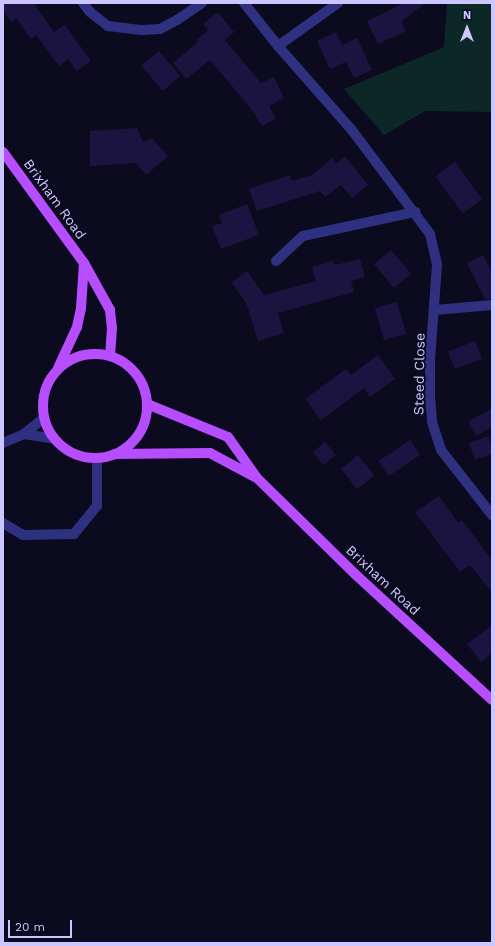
<!DOCTYPE html>
<html>
<head>
<meta charset="utf-8">
<style>
	body { margin:0 }
	#map { position:relative; width:495px; height:946px; overflow:hidden; background:#0c0a1e; font-family:"Work Sans",sans-serif }
	div>[style] { position:absolute }
	.green>* { inset:0; background:#0c2826 }
	.building>* { inset:0; background:#1c1440; transform-origin:0 0 }
	.minor>* { height:10px; margin:-5px; padding:0 5px; transform-origin:5px; border-radius:5px; background:#303081 }
	.major>* { height:10px; margin:-5px; padding:0 5px; transform-origin:5px; border-radius:5px; background:#b64dff }
	.major>.ring { margin:-5px; padding:0; box-sizing:content-box; background:none; border:10px solid #b64dff; border-radius:50% }
	span { translate:-50% -50%; white-space:nowrap; text-align:center; line-height:1.15; -webkit-text-stroke:4px #0c0a1e; paint-order:stroke }
	.street-label { font-size:14px; color:#cbc6ff }
	.frame { position:absolute; inset:0; border:4px solid #cbc6ff; pointer-events:none }
	.north { position:absolute; left:447px; top:8px; width:40px; height:40px; -webkit-text-stroke:3px #0c0a1e; paint-order:stroke; rotate:0deg; font-size:11px; font-weight:700; line-height:16px; text-align:center; color:#cbc6ff }
	.north::after { content:''; display:block; margin:auto; width:14px; height:18px; background:#cbc6ff; clip-path:polygon(50% 0,100% 100%,50% 72%,0 100%) }
	.scale { position:absolute; left:8px; top:920px; width:64px; height:18px; box-sizing:border-box; border:2px solid #cbc6ff; border-top:0; padding-left:5px; font-size:12px; line-height:14px; white-space:nowrap; color:#cbc6ff; -webkit-text-stroke:3px #0c0a1e; paint-order:stroke }
</style>
</head>
<body>
<div id="map">
	<div class="green">
		<i style="clip-path:polygon(447px 3px,492px 3px,492px 112px,425px 111px,384px 135px,344px 89px,444px 47px)"></i>
	</div>
	<div class="building">
		<i style="clip-path:polygon(3px 3px,37px 3px,35px 5px,54px 32px,65px 25px,91px 61px,77px 71px,68px 59px,59px 66px,36px 35px,31px 39px,16px 18px,11px 22px,3px 11px)"></i>
		<i style="clip-path:polygon(404px 3px,425px 3px,401px 22px,406px 31px,378px 44px,367px 21px)"></i>
		<i style="clip-path:polygon(218px 12px,234px 32px,225px 40px,261px 83px,274px 77px,284px 98px,269px 106px,276px 118px,262px 126px,252px 110px,210px 60px,186px 79px,173px 63px,198px 42px,197px 40px,208px 30px,203px 24px)"></i>
		<i style="clip-path:polygon(336px 32px,342px 45px,357px 38px,372px 70px,354px 78px,346px 62px,330px 69px,317px 41px)"></i>
		<i style="left:159px;top:51px;width:33px;height:23px;rotate:50deg"></i>
		<i style="clip-path:polygon(137px 128px,143px 142px,152px 138px,168px 156px,146px 175px,136px 163px,90px 166px,90px 131px)"></i>
		<i style="clip-path:polygon(345px 156px,368px 185px,352px 198px,341px 185px,325px 197px,320px 191px,257px 211px,249px 189px,290px 175px,292px 181px,312px 175px,332px 158px,336px 164px)"></i>
		<i style="left:455px;top:162px;width:46px;height:24px;rotate:54deg"></i>
		<i style="clip-path:polygon(247px 204px,259px 235px,221px 249px,212px 226px,222px 223px,219px 215px)"></i>
		<i style="left:391px;top:250px;width:31px;height:22px;rotate:50deg"></i>
		<i style="clip-path:polygon(483px 255px,492px 273px,492px 299px,485px 299px,467px 263px)"></i>
		<i style="clip-path:polygon(360px 259px,365px 277px,351px 281px,354px 292px,278px 313px,284px 333px,258px 341px,247px 305px,232px 282px,247px 271px,264px 295px,316px 281px,312px 267px,333px 261px,335px 265px)"></i>
		<i style="left:397px;top:302px;width:33px;height:23px;rotate:74deg"></i>
		<i style="left:475px;top:341px;width:19px;height:29px;rotate:69deg"></i>
		<i style="clip-path:polygon(378px 355px,395px 379px,370px 397px,364px 388px,321px 420px,305px 399px,346px 369px,351px 375px)"></i>
		<i style="clip-path:polygon(492px 408px,492px 427px,476px 436px,468px 422px)"></i>
		<i style="clip-path:polygon(488px 436px,492px 447px,492px 454px,475px 460px,469px 443px)"></i>
		<i style="left:410px;top:440px;width:18px;height:38px;rotate:56deg"></i>
		<i style="left:325px;top:442px;width:17px;height:16px;rotate:50deg"></i>
		<i style="left:358px;top:455px;width:26px;height:22px;rotate:51deg"></i>
		<i style="clip-path:polygon(439px 496px,458px 523px,462px 520px,492px 560px,492px 592px,470px 565px,460px 572px,415px 512px)"></i>
		<i style="clip-path:polygon(492px 625px,492px 653px,481px 662px,467px 644px)"></i>
	</div>
	<div class="minor">
		<i style="left:83px;top:3px;width:11px;rotate:52deg"></i>
		<i style="left:90px;top:12px;width:23px;rotate:38deg"></i>
		<i style="left:108px;top:26px;width:34px;rotate:7deg"></i>
		<i style="left:142px;top:30px;width:18px;rotate:-3deg"></i>
		<i style="left:160px;top:29px;width:19px;rotate:-28deg"></i>
		<i style="left:177px;top:20px;width:30px;rotate:-34deg"></i>
		<i style="left:244px;top:3px;width:55px;rotate:51.7deg"></i>
		<i style="left:278px;top:46px;width:111px;rotate:48.7deg"></i>
		<i style="left:351px;top:129px;width:131px;rotate:53deg"></i>
		<i style="left:430px;top:234px;width:32px;rotate:77deg"></i>
		<i style="left:437px;top:265px;width:95px;rotate:94.2deg"></i>
		<i style="left:430px;top:360px;width:37px;rotate:90deg"></i>
		<i style="left:430px;top:397px;width:25px;rotate:85deg"></i>
		<i style="left:432px;top:422px;width:29px;rotate:72deg"></i>
		<i style="left:441px;top:450px;width:83px;rotate:51.9deg"></i>
		<i style="left:278px;top:46px;width:74px;rotate:-35.6deg"></i>
		<i style="left:276px;top:261px;width:37px;rotate:-43deg"></i>
		<i style="left:303px;top:236px;width:115px;rotate:-12.1deg"></i>
		<i style="left:435px;top:310px;width:57px;rotate:-5deg"></i>
		<i style="left:24px;top:434px;width:31px;rotate:9deg"></i>
		<i style="left:3px;top:443px;width:23px;rotate:-23deg"></i>
		<i style="left:24px;top:434px;width:26px;rotate:-39deg"></i>
		<i style="left:3px;top:523px;width:23px;rotate:31deg"></i>
		<i style="left:23px;top:535px;width:51px;rotate:-1.1deg"></i>
		<i style="left:74px;top:534px;width:36px;rotate:-51deg"></i>
		<i style="left:97px;top:506px;width:48px;rotate:-90deg"></i>
	</div>
	<div class="major">
		<i style="left:3px;top:152px;width:137px;rotate:53.9deg"></i>
		<i style="left:84px;top:263px;width:54px;rotate:61deg"></i>
		<i style="left:110px;top:310px;width:18px;rotate:84deg"></i>
		<i style="left:112px;top:328px;width:28px;rotate:94deg"></i>
		<i class="ring" style="left:43px;top:354px;width:94px;height:94px"></i>
		<i style="left:58px;top:368px;width:45px;rotate:-65.1deg"></i>
		<i style="left:77px;top:327px;width:19px;rotate:-78deg"></i>
		<i style="left:81px;top:308px;width:45px;rotate:-86.2deg"></i>
		<i style="left:147px;top:404px;width:87px;rotate:22.2deg"></i>
		<i style="left:228px;top:437px;width:50px;rotate:54.7deg"></i>
		<i style="left:257px;top:478px;width:137px;rotate:44.4deg"></i>
		<i style="left:355px;top:574px;width:186px;rotate:42.6deg"></i>
		<i style="left:115px;top:454px;width:95px;rotate:-0.6deg"></i>
		<i style="left:210px;top:453px;width:51px;rotate:28.1deg"></i>
	</div>
	<div class="street-label">
		<span style="left:55px;top:199px;rotate:54deg">Brixham Road</span>
		<span style="left:419px;top:374px;rotate:-89deg">Steed Close</span>
		<span style="left:383px;top:580px;rotate:43deg">Brixham Road</span>
	</div>
	<div class="frame"></div>
	<div class="north">N</div>
	<div class="scale">20 m</div>
</div>
</body>
</html>
